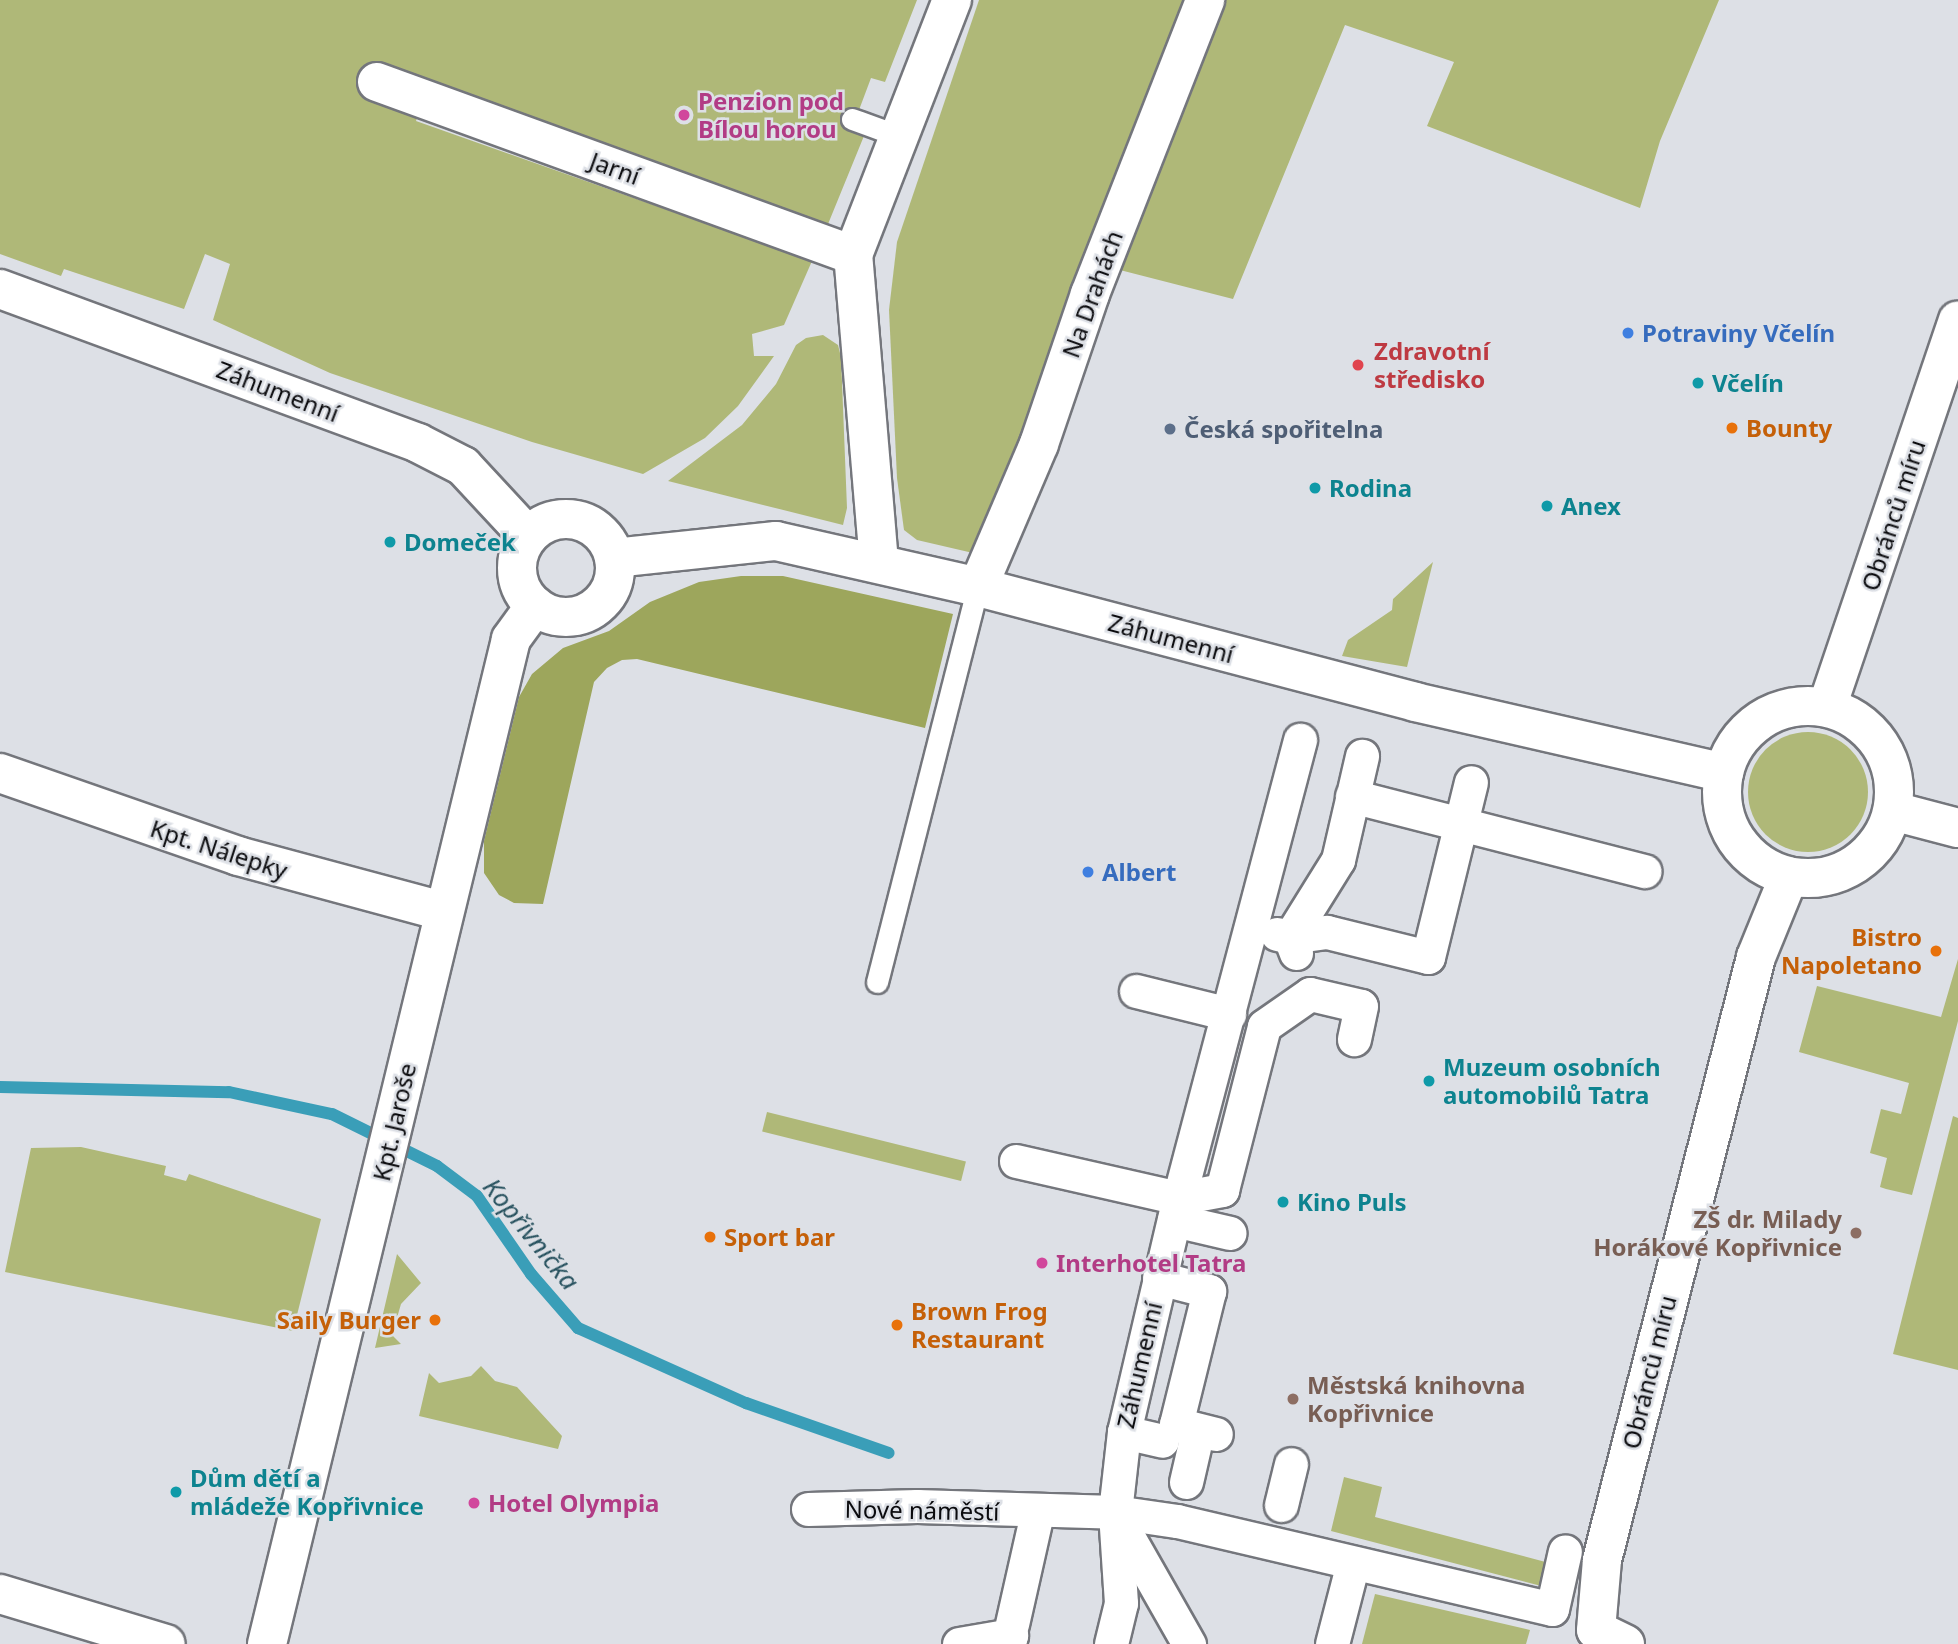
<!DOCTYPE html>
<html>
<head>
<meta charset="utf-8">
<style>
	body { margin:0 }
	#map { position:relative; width:1958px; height:1644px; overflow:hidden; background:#dde0e6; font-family:"Noto Sans",sans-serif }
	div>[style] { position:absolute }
	.green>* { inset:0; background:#afb878; transform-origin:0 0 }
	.round { border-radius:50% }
	.forest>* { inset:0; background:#9da65c }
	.stream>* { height:12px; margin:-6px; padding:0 6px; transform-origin:6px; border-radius:6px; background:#3a9eb8 }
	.roads { filter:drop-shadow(2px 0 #74767c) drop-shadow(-2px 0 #74767c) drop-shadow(0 2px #74767c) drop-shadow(0 -2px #74767c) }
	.service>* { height:21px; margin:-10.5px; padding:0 10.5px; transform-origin:10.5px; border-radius:10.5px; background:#fff }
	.pedestrian>* { height:33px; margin:-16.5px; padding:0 16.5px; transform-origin:16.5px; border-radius:16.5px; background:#fff }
	.minor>* { height:38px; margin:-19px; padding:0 19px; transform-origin:19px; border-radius:19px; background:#fff }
	.secondary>* { height:38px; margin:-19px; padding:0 19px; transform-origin:19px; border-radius:19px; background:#fff }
	.secondary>.ring { margin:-19px; padding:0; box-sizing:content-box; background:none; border:38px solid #fff; border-radius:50% }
	.dots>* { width:19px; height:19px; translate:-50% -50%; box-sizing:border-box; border:4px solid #dde0e6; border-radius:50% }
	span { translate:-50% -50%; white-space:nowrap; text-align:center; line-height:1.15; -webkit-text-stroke:5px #dde0e6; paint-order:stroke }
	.hotel-label { font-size:24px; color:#b23c85; font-weight:700 }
	.left { translate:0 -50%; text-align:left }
	.street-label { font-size:24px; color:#0b0b0e }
	.shop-label { font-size:24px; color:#366cbe; font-weight:700 }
	.health-label { font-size:24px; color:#be3a42; font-weight:700 }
	.culture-label { font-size:24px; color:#0d838f; font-weight:700 }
	.food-label { font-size:24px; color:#c56008; font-weight:700 }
	.right { translate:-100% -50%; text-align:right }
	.service-label { font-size:24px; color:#4e5e75; font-weight:700 }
	.education-label { font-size:24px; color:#785e54; font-weight:700 }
	.water-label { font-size:26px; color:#28525f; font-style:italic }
</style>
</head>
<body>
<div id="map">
	<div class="green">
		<i style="clip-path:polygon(0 0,917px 0,885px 82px,871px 78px,853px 126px,866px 131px,826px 229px,428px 87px,416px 121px,812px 261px,784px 325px,752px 334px,754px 356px,774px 356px,738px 406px,705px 438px,643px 474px,532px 442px,330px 373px,213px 320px,230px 264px,205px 254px,184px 309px,64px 269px,61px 276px,0 254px)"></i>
		<i style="clip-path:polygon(979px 0,1193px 0,973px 553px,917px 540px,904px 530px,897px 478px,889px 310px,897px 242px)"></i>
		<i style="clip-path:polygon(1224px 0,1719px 0,1660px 141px,1640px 208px,1427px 126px,1454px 62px,1345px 25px,1233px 299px,1116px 269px)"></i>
		<i style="clip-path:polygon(823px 335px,838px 345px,841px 357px,847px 508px,843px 525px,668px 481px,742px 425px,776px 384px,796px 345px,806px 338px)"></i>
		<i style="clip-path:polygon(1433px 562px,1407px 667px,1342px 656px,1348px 640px,1392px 610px,1393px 599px)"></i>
		<i class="round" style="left:1748px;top:732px;width:120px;height:120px"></i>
		<i style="clip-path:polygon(1958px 959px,1958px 1021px,1912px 1195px,1886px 1189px,1880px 1187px,1887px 1158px,1870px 1153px,1881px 1109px,1901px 1114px,1909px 1083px,1799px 1052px,1817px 986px,1941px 1017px)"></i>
		<i style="left:767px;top:1112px;width:205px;height:20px;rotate:14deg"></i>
		<i style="clip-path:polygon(1953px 1116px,1958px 1118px,1958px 1370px,1893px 1354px)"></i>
		<i style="clip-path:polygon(81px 1147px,166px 1166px,164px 1175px,186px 1181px,189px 1174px,321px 1219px,293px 1331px,5px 1272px,31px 1148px)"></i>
		<i style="clip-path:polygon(397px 1254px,421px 1283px,401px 1304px,392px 1335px,401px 1344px,375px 1348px)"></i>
		<i style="clip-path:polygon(481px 1366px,495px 1381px,517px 1387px,562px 1436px,558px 1449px,419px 1416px,429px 1373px,439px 1383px,471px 1376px)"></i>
		<i style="clip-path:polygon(1344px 1477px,1382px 1487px,1375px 1517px,1553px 1564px,1545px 1587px,1331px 1531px)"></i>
		<i style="clip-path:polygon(1375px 1594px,1530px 1630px,1526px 1644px,1362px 1644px)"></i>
	</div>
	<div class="forest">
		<i style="clip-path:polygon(741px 576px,783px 576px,953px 614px,925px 728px,637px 659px,622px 660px,607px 668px,594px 682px,543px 904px,514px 903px,499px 895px,484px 873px,484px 841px,519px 697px,532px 674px,563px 648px,609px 631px,650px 602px,699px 582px)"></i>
	</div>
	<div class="stream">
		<i style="left:0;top:1087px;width:229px;rotate:1.3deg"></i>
		<i style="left:229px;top:1092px;width:105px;rotate:12.1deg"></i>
		<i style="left:332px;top:1114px;width:117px;rotate:26.3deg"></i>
		<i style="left:437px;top:1166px;width:50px;rotate:36.9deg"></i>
		<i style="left:477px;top:1196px;width:95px;rotate:55.3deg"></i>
		<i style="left:531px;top:1274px;width:72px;rotate:49deg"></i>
		<i style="left:578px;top:1328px;width:184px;rotate:24.1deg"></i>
		<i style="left:746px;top:1403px;width:151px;rotate:19.3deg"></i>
	</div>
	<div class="roads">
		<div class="service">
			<i style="left:852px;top:119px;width:50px;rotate:19.9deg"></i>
			<i style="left:877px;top:982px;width:408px;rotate:-75.7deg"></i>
		</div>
		<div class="pedestrian">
			<i style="left:1352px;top:796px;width:302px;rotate:14.4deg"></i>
			<i style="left:1277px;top:934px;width:13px;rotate:13deg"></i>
			<i style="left:1290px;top:937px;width:91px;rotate:-58.1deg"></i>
			<i style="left:1338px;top:860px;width:107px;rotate:-77deg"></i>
			<i style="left:1296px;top:953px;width:17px;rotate:-111deg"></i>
			<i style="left:1290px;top:937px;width:37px;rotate:-8deg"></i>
			<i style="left:1327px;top:932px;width:104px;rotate:13.9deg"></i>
			<i style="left:1428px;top:957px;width:180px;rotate:-76.2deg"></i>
			<i style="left:1136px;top:991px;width:96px;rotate:13.9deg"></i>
			<i style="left:1016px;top:1161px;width:167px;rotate:12.8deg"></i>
			<i style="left:1179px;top:1198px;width:44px;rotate:-10.5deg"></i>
			<i style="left:1222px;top:1190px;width:169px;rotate:-75.6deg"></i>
			<i style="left:1264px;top:1026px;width:56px;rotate:-34.8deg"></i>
			<i style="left:1310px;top:994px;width:52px;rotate:13.2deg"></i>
			<i style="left:1361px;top:1006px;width:34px;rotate:102deg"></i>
			<i style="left:1174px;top:1220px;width:57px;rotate:13.1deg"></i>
			<i style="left:1159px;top:1278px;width:52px;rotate:14.6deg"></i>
			<i style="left:1209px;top:1291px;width:137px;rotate:103.9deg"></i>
			<i style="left:1176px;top:1424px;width:41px;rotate:14deg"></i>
			<i style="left:1124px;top:1432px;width:39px;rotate:13deg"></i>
			<i style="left:1186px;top:1482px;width:53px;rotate:-77deg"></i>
			<i style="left:1281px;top:1505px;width:42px;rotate:-76.3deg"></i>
			<i style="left:808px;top:1509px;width:109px;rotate:-1.6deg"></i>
			<i style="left:917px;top:1506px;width:198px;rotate:1.7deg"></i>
			<i style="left:1115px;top:1512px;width:63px;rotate:8.3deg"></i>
			<i style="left:1177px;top:1521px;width:385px;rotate:13.2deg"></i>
			<i style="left:1552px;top:1609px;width:59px;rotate:-77.4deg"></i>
			<i style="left:1119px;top:1521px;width:142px;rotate:60.4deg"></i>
			<i style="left:1012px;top:1624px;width:114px;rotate:-77.3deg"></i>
			<i style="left:959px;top:1644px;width:53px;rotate:-9.8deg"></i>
			<i style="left:1011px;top:1635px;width:9px;rotate:103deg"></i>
			<i style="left:1111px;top:1644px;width:42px;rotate:-76.3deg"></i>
			<i style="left:1121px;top:1603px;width:91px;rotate:-93.8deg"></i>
			<i style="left:1115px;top:1512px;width:81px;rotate:-83.6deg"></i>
			<i style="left:1124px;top:1432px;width:240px;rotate:-76.8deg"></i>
			<i style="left:1179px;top:1198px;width:474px;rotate:-75.2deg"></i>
			<i style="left:1332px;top:1644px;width:84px;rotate:-75.5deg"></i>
		</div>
		<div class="minor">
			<i style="left:377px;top:82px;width:506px;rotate:19.97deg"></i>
			<i style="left:879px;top:563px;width:309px;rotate:-94.8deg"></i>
			<i style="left:853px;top:255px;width:274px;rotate:-68.8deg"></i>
			<i style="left:978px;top:587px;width:155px;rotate:-66.9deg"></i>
			<i style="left:1039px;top:444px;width:158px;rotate:-71.2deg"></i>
			<i style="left:1090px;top:294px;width:316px;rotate:-68.6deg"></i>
			<i style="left:0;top:773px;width:252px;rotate:19.2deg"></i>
			<i style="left:238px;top:856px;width:211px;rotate:15.1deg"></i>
			<i style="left:0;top:1594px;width:173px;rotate:16.8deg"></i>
			<i style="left:267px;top:1644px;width:1034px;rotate:-76.35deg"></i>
			<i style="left:511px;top:639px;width:41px;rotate:-54deg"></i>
			<i style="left:1625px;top:1644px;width:32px;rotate:-154deg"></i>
			<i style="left:1596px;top:1630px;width:70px;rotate:-85.1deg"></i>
			<i style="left:1602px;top:1560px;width:622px;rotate:-75.67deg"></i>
			<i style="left:1756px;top:957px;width:87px;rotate:-67.8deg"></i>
		</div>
		<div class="secondary">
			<i style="left:0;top:289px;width:445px;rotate:20.2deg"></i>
			<i style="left:418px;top:443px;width:51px;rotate:27.1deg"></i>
			<i style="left:463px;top:466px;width:96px;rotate:47.1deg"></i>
			<i class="ring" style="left:517px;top:519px;width:60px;height:60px"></i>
			<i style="left:614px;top:558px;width:163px;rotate:-6deg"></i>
			<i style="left:776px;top:541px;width:207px;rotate:12.8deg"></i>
			<i style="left:978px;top:587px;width:452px;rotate:14.7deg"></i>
			<i style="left:1415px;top:702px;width:317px;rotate:12.9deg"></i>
			<i class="ring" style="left:1722px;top:706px;width:134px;height:134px"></i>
			<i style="left:1827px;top:707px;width:408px;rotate:-71.3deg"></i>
			<i style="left:1893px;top:811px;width:67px;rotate:14.7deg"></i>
		</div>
	</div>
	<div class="dots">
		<i style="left:684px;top:115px;background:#d1479c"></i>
		<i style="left:1628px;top:333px;background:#3f7fe0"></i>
		<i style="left:1358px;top:365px;background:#e0444e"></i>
		<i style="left:1698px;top:383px;background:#0f9aa8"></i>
		<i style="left:1732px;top:428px;background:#e8710a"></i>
		<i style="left:1170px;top:429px;background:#5c6f8a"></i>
		<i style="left:1315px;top:488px;background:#0f9aa8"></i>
		<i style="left:1547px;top:506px;background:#0f9aa8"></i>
		<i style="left:390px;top:542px;background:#0f9aa8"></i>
		<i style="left:1088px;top:872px;background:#3f7fe0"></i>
		<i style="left:1936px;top:951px;background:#e8710a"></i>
		<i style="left:1429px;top:1081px;background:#0f9aa8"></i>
		<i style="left:1283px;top:1202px;background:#0f9aa8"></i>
		<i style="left:1856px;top:1233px;background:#8d6e63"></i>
		<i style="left:710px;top:1237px;background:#e8710a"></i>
		<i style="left:1042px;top:1263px;background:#d1479c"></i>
		<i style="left:435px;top:1320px;background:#e8710a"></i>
		<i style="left:897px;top:1325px;background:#e8710a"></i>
		<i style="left:1293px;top:1399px;background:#8d6e63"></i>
		<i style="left:176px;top:1492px;background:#0f9aa8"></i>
		<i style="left:474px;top:1503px;background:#d1479c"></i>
	</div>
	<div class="hotel-label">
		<span class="left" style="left:698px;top:115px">Penzion pod<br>Bílou horou</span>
		<span class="left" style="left:1056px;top:1263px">Interhotel Tatra</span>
		<span class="left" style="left:488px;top:1503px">Hotel Olympia</span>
	</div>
	<div class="street-label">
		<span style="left:615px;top:168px;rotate:20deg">Jarní</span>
		<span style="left:1092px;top:294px;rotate:-70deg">Na Drahách</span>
		<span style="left:278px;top:391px;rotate:21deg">Záhumenní</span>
		<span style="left:1893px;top:515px;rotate:-72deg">Obránců míru</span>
		<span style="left:1171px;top:638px;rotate:15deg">Záhumenní</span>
		<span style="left:219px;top:849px;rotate:18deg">Kpt. Nálepky</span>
		<span style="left:394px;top:1122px;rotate:-77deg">Kpt. Jaroše</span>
		<span style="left:1139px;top:1365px;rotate:-77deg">Záhumenní</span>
		<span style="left:1649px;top:1372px;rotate:-76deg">Obránců míru</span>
		<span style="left:922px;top:1510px;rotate:1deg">Nové náměstí</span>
	</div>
	<div class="shop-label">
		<span class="left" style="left:1642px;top:333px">Potraviny Včelín</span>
		<span class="left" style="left:1102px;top:872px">Albert</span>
	</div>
	<div class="health-label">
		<span class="left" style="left:1374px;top:365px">Zdravotní<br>středisko</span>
	</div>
	<div class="culture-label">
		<span class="left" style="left:1712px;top:383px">Včelín</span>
		<span class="left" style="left:1329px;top:488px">Rodina</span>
		<span class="left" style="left:1561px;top:506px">Anex</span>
		<span class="left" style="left:404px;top:542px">Domeček</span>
		<span class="left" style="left:1443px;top:1081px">Muzeum osobních<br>automobilů Tatra</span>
		<span class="left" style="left:1297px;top:1202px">Kino Puls</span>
		<span class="left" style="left:190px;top:1492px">Dům dětí a<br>mládeže Kopřivnice</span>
	</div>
	<div class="food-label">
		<span class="left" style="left:1746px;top:428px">Bounty</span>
		<span class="right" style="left:1922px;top:951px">Bistro<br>Napoletano</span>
		<span class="left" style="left:724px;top:1237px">Sport bar</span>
		<span class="left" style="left:911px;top:1325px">Brown Frog<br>Restaurant</span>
		<span class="right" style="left:421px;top:1320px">Saily Burger</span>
	</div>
	<div class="service-label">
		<span class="left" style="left:1184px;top:429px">Česká spořitelna</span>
	</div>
	<div class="education-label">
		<span class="right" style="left:1842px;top:1233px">ZŠ dr. Milady<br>Horákové Kopřivnice</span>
		<span class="left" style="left:1307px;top:1399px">Městská knihovna<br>Kopřivnice</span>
	</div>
	<div class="water-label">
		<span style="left:531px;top:1234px;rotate:51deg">Kopřivnička</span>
	</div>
</div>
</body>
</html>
